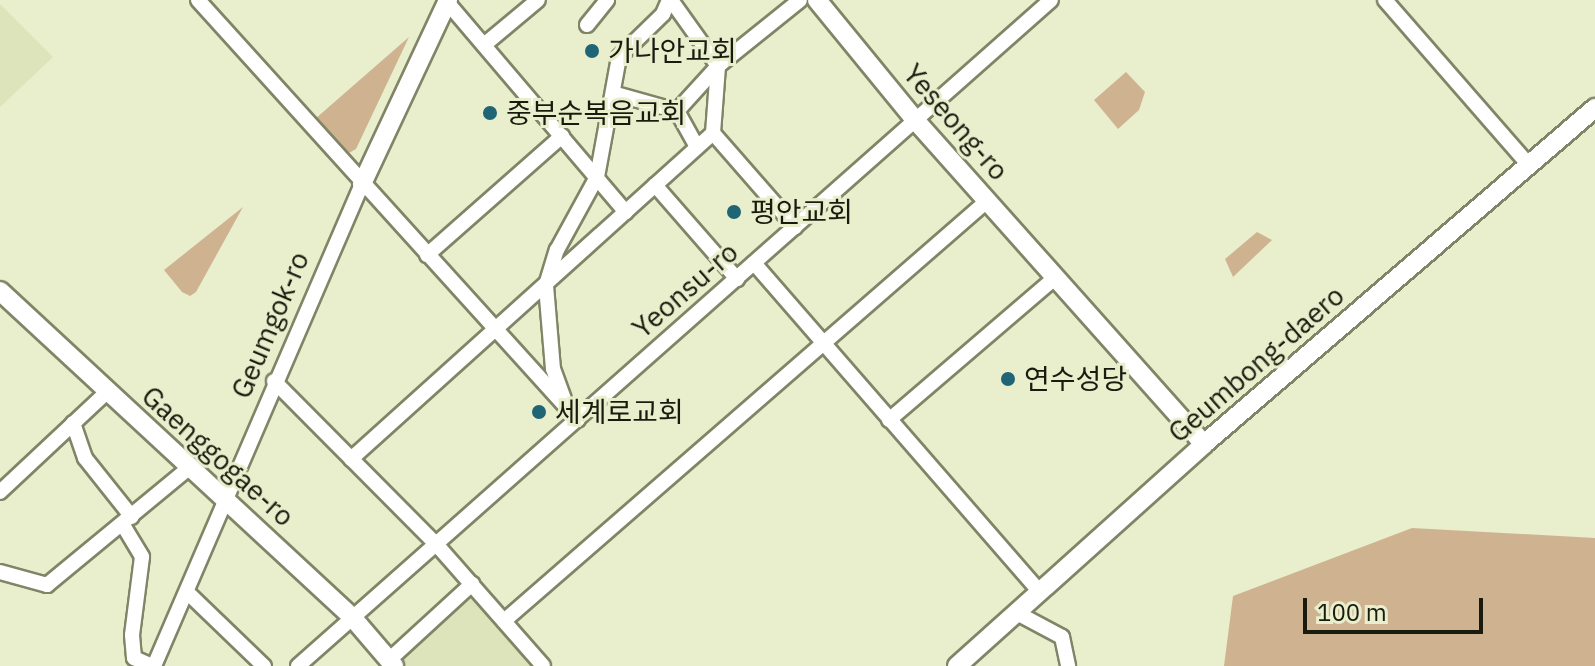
<!DOCTYPE html>
<html>
<head>
<meta charset="utf-8">
<style>
	body { margin:0 }
	#map { position:relative; width:1595px; height:666px; overflow:hidden; background:#e9efcd; font-family:"IBM Plex Sans","Noto Sans KR",sans-serif }
	div>[style] { position:absolute }
	.built>* { inset:0; background:#dde3ba }
	.green>* { inset:0; background:#cfb390 }
	.roads { filter:drop-shadow(2px 0 #818567) drop-shadow(-2px 0 #818567) drop-shadow(0 2px #818567) drop-shadow(0 -2px #818567) }
	.minor>* { height:14px; margin:-7px; padding:0 7px; transform-origin:7px; border-radius:7px; background:#fff }
	.tertiary>* { height:18px; margin:-9px; padding:0 9px; transform-origin:9px; border-radius:9px; background:#fff }
	.dots>* { width:22px; height:22px; translate:-50% -50%; box-sizing:border-box; border:4px solid #e9efcd; border-radius:50% }
	span { translate:-50% -50%; white-space:nowrap; text-align:center; line-height:1.15; -webkit-text-stroke:6px #e9efcd; paint-order:stroke }
	.poi-label { font-size:28px; color:#1a1b0f }
	.left { translate:0 -50%; text-align:left }
	.street-label { font-size:28px; color:#1a1b0f }
	.scale { position:absolute; left:1303px; top:598px; width:180px; height:36px; box-sizing:border-box; border:4px solid #1a1b0f; border-top:0; padding-left:10px; font-size:24px; line-height:28px; white-space:nowrap; color:#1a1b0f; -webkit-text-stroke:6px #e9efcd; paint-order:stroke }
</style>
</head>
<body>
<div id="map">
	<div class="built">
		<i style="clip-path:polygon(0 4px,53px 57px,0 107px)"></i>
		<i style="clip-path:polygon(472px 584px,543px 666px,406px 666px,395px 653px)"></i>
	</div>
	<div class="green">
		<i style="clip-path:polygon(409px 37px,356px 149px,349px 153px,315px 119px)"></i>
		<i style="clip-path:polygon(1126px 72px,1145px 92px,1139px 110px,1118px 129px,1094px 100px)"></i>
		<i style="clip-path:polygon(243px 207px,196px 292px,190px 296px,182px 292px,164px 270px)"></i>
		<i style="clip-path:polygon(1257px 232px,1272px 240px,1233px 277px,1225px 259px)"></i>
		<i style="clip-path:polygon(1412px 528px,1595px 538px,1595px 666px,1224px 666px,1233px 596px)"></i>
	</div>
	<div class="roads">
		<div class="minor">
			<i style="left:198px;top:0;width:566px;rotate:47.86deg"></i>
			<i style="left:1385px;top:0;width:219px;rotate:48.9deg"></i>
			<i style="left:447px;top:2px;width:276px;rotate:49.6deg"></i>
			<i style="left:587px;top:25px;width:32px;rotate:-51deg"></i>
			<i style="left:484px;top:45px;width:70px;rotate:-39.8deg"></i>
			<i style="left:616px;top:94px;width:63px;rotate:15.6deg"></i>
			<i style="left:677px;top:111px;width:61px;rotate:-47.7deg"></i>
			<i style="left:718px;top:66px;width:81px;rotate:-125.5deg"></i>
			<i style="left:677px;top:111px;width:41px;rotate:60.9deg"></i>
			<i style="left:713px;top:133px;width:125px;rotate:48.9deg"></i>
			<i style="left:655px;top:185px;width:125px;rotate:48.9deg"></i>
			<i style="left:427px;top:255px;width:180px;rotate:-41.4deg"></i>
			<i style="left:754px;top:263px;width:436px;rotate:49deg"></i>
			<i style="left:274px;top:381px;width:230px;rotate:45.2deg"></i>
			<i style="left:436px;top:544px;width:162px;rotate:48.7deg"></i>
			<i style="left:564px;top:399px;width:32px;rotate:-110deg"></i>
			<i style="left:553px;top:369px;width:84px;rotate:-94.8deg"></i>
			<i style="left:546px;top:285px;width:37px;rotate:-73deg"></i>
			<i style="left:557px;top:250px;width:83px;rotate:-61.3deg"></i>
			<i style="left:597px;top:177px;width:122px;rotate:-79.6deg"></i>
			<i style="left:619px;top:57px;width:62px;rotate:-44.3deg"></i>
			<i style="left:663px;top:14px;width:15px;rotate:-67deg"></i>
			<i style="left:889px;top:420px;width:220px;rotate:-40.6deg"></i>
			<i style="left:73px;top:423px;width:37px;rotate:71deg"></i>
			<i style="left:85px;top:458px;width:75px;rotate:51.5deg"></i>
			<i style="left:351px;top:459px;width:487px;rotate:-42deg"></i>
			<i style="left:713px;top:133px;width:67px;rotate:-85.7deg"></i>
			<i style="left:718px;top:66px;width:105px;rotate:-38.8deg"></i>
			<i style="left:0;top:492px;width:146px;rotate:-43.1deg"></i>
			<i style="left:123px;top:525px;width:37px;rotate:59deg"></i>
			<i style="left:142px;top:557px;width:79px;rotate:97.3deg"></i>
			<i style="left:132px;top:635px;width:23px;rotate:85deg"></i>
			<i style="left:134px;top:658px;width:20px;rotate:24deg"></i>
			<i style="left:0;top:572px;width:49px;rotate:15.5deg"></i>
			<i style="left:47px;top:585px;width:184px;rotate:-39.5deg"></i>
			<i style="left:187px;top:592px;width:107px;rotate:43.9deg"></i>
			<i style="left:1017px;top:613px;width:51px;rotate:28.1deg"></i>
			<i style="left:1062px;top:637px;width:30px;rotate:78deg"></i>
			<i style="left:504px;top:621px;width:640px;rotate:-41.01deg"></i>
			<i style="left:389px;top:660px;width:113px;rotate:-42.5deg"></i>
			<i style="left:154px;top:666px;width:525px;rotate:-66.66deg"></i>
			<i style="left:298px;top:666px;width:1005px;rotate:-41.49deg"></i>
		</div>
		<div class="tertiary">
			<i style="left:817px;top:0;width:156px;rotate:50.7deg"></i>
			<i style="left:916px;top:121px;width:433px;rotate:48.3deg"></i>
			<i style="left:362px;top:184px;width:203px;rotate:-64.9deg"></i>
			<i style="left:0;top:291px;width:480px;rotate:42.8deg"></i>
			<i style="left:352px;top:617px;width:65px;rotate:49.4deg"></i>
			<i style="left:957px;top:666px;width:332px;rotate:-41.9deg"></i>
			<i style="left:1204px;top:444px;width:516px;rotate:-40.67deg"></i>
		</div>
	</div>
	<div class="dots">
		<i style="left:592px;top:51px;background:#1f6575"></i>
		<i style="left:490px;top:113px;background:#1f6575"></i>
		<i style="left:734px;top:212px;background:#1f6575"></i>
		<i style="left:1008px;top:379px;background:#1f6575"></i>
		<i style="left:539px;top:412px;background:#1f6575"></i>
	</div>
	<div class="poi-label">
		<span class="left" style="left:608px;top:51px">가나안교회</span>
		<span class="left" style="left:506px;top:113px">중부순복음교회</span>
		<span class="left" style="left:750px;top:212px">평안교회</span>
		<span class="left" style="left:1024px;top:379px">연수성당</span>
		<span class="left" style="left:555px;top:412px">세계로교회</span>
	</div>
	<div class="street-label">
		<span style="left:956px;top:122px;rotate:49deg">Yeseong-ro</span>
		<span style="left:685px;top:290px;rotate:-41deg">Yeonsu-ro</span>
		<span style="left:270px;top:325px;rotate:-67deg">Geumgok-ro</span>
		<span style="left:1256px;top:364px;rotate:-41deg">Geumbong-daero</span>
		<span style="left:218px;top:456px;rotate:42deg">Gaenggogae-ro</span>
	</div>
	<div class="scale">100 m</div>
</div>
</body>
</html>
